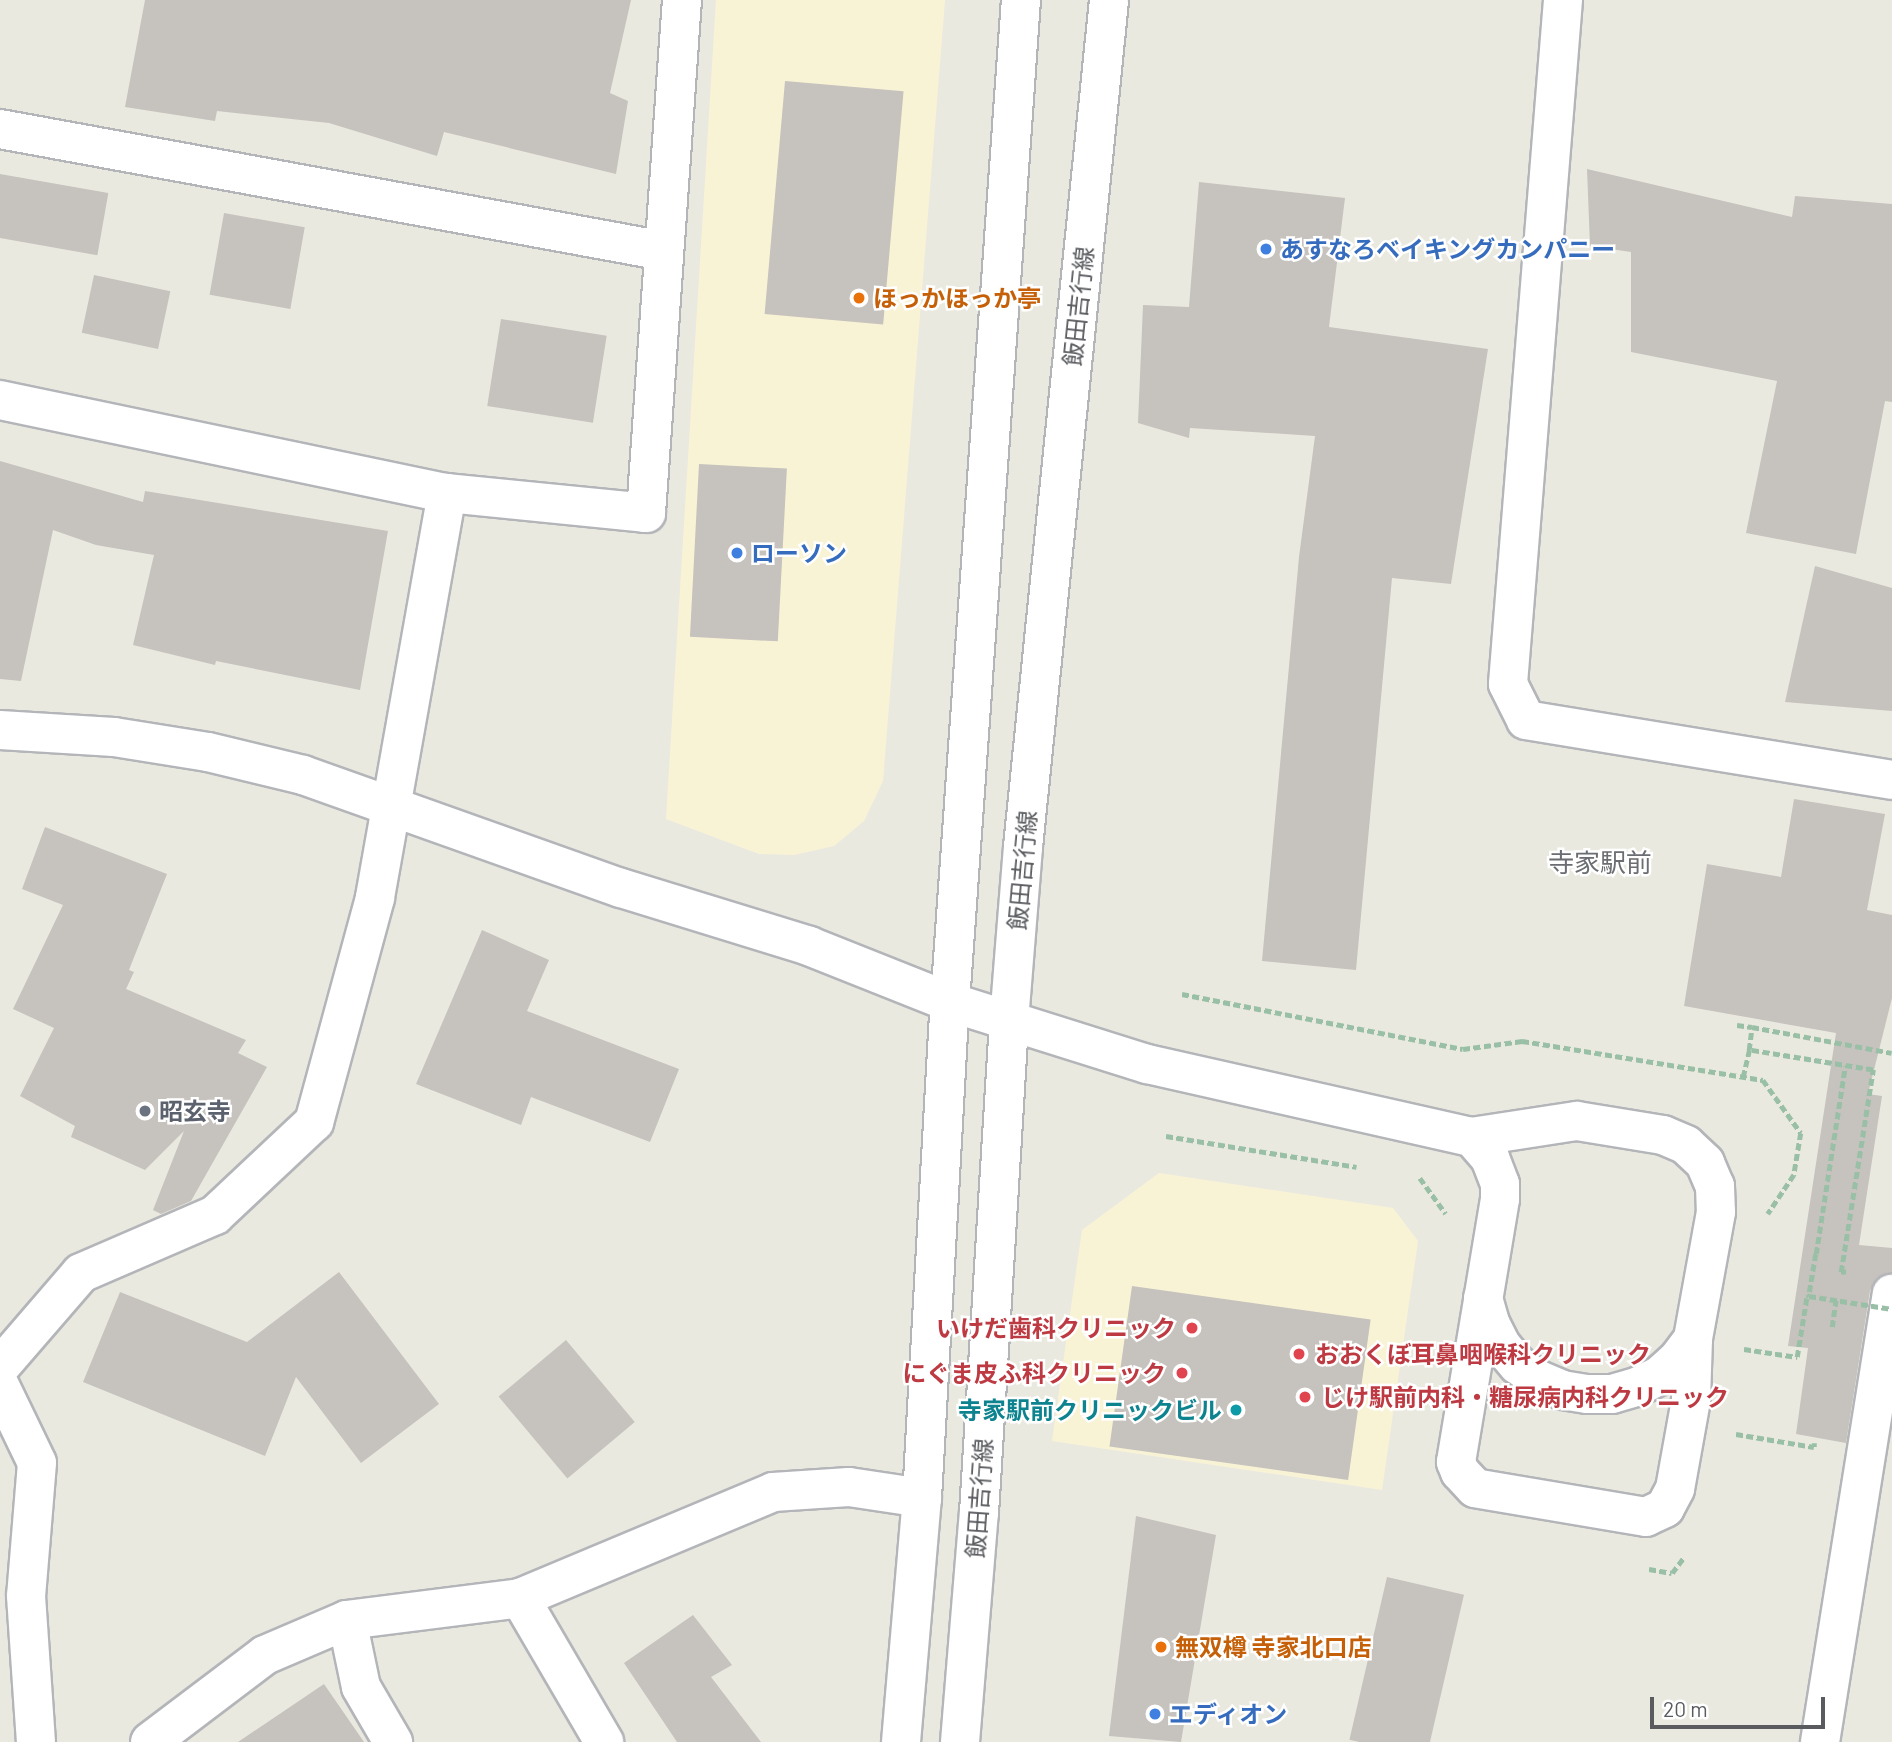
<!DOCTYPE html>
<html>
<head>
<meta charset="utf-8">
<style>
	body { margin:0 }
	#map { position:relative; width:1892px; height:1742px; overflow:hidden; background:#eae9e0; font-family:Barlow,"Noto Sans JP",sans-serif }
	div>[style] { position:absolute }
	.commercial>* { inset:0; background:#f9f3d6 }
	.building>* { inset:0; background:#c6c2bd; transform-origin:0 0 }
	.path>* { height:4.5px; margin-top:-2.25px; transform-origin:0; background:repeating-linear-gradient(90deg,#99c0a6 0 7px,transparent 0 10.5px) }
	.roads { filter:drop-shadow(2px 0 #b3b5b9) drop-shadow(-2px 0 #b3b5b9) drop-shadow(0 2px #b3b5b9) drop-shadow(0 -2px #b3b5b9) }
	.minor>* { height:38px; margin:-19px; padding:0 19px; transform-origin:19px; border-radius:19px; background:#fff }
	.tertiary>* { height:38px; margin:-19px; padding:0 19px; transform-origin:19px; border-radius:19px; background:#fff }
	.secondary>* { height:38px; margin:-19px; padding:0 19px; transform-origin:19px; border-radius:19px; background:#fff }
	.path-bridge>* { height:4.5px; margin-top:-2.25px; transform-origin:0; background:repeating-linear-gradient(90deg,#99c0a6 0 7px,transparent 0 10.5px) }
	.dots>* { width:19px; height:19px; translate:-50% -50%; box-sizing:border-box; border:4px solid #fff; border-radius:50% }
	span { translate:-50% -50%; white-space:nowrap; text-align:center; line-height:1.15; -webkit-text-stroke:5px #fff; paint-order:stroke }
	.shop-label { font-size:24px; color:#366cbe; font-weight:700 }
	.left { translate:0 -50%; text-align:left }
	.food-label { font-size:24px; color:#c56008; font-weight:700 }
	.street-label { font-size:24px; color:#595b5f }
	.worship-label { font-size:24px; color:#5b616d; font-weight:700 }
	.health-label { font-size:24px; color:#be3a42; font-weight:700 }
	.right { translate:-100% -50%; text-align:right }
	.culture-label { font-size:24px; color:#0d838f; font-weight:700 }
	.neighbourhood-label { font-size:26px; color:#6a6d71 }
	.scale { position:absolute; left:1650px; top:1697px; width:175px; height:32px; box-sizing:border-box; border:4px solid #595b5f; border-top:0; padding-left:9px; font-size:21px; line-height:24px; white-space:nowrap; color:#595b5f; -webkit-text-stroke:5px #fff; paint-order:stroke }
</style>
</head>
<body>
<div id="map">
	<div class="commercial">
		<i style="clip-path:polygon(716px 0,945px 0,883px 781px,864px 821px,834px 846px,794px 855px,759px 854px,666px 819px)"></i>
		<i style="clip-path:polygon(1159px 1173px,1393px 1208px,1418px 1241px,1382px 1490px,1052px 1441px,1082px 1230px)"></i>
	</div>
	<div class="building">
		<i style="clip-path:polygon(145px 0,631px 0,610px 93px,628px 101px,616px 174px,444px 132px,437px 156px,329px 123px,217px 111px,215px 121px,125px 107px)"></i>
		<i style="left:785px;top:81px;width:119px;height:234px;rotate:5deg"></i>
		<i style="clip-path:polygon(1587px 169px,1792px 217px,1795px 196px,1892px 204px,1892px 402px,1885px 401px,1856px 554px,1746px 533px,1777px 381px,1631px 352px,1631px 252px,1590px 246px)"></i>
		<i style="left:0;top:174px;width:110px;height:63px;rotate:10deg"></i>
		<i style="clip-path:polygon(1199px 182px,1345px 198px,1329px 327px,1488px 349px,1451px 584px,1392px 578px,1356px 970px,1262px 961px,1299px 557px,1315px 436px,1190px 428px,1189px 438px,1138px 423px,1143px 305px,1189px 307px)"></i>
		<i style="left:224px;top:213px;width:82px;height:83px;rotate:10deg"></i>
		<i style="left:94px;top:275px;width:78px;height:59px;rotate:12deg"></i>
		<i style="left:501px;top:319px;width:107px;height:88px;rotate:9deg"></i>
		<i style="clip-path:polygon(0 461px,143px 502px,145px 491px,388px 531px,360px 690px,216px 661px,215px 665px,133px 645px,154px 555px,96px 545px,53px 530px,21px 681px,0 679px)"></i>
		<i style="left:699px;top:464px;width:88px;height:173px;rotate:3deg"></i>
		<i style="clip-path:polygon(1815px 566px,1892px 588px,1892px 711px,1785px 702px)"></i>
		<i style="clip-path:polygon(1794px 799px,1885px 814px,1867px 910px,1892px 915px,1892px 998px,1868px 1094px,1882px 1096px,1859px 1245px,1892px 1248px,1892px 1273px,1876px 1280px,1870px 1291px,1846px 1443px,1796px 1434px,1808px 1348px,1788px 1346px,1836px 1033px,1684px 1006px,1707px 864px,1781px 877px)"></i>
		<i style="clip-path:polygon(45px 827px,167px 874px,129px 970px,134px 972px,126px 989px,246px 1040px,238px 1053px,267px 1067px,191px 1201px,161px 1214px,153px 1210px,184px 1131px,145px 1170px,71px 1137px,75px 1126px,20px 1096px,54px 1028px,13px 1009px,63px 905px,22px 889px)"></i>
		<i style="clip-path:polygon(482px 930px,549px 960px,527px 1011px,679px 1069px,650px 1142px,531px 1097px,521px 1125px,416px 1084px)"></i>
		<i style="clip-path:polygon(339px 1272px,439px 1404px,361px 1463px,296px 1377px,265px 1456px,83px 1382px,120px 1292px,247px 1342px)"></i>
		<i style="left:1132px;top:1286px;width:241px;height:162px;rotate:8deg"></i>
		<i style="left:566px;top:1340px;width:107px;height:88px;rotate:50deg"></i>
		<i style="clip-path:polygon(1136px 1516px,1216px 1535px,1181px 1742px,1109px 1736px)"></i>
		<i style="left:1387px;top:1577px;width:79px;height:167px;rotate:13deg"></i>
		<i style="clip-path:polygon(693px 1615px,732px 1665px,711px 1677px,761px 1742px,677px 1742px,624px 1663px)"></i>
		<i style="clip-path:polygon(324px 1684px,364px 1742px,238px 1742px)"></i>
	</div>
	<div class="path">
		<i style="left:1182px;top:994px;width:286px;rotate:11.1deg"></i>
		<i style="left:1463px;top:1049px;width:60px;rotate:-7.7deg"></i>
		<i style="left:1522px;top:1041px;width:244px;rotate:9.2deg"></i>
		<i style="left:1763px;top:1080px;width:65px;rotate:54.4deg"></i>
		<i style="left:1801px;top:1133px;width:43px;rotate:99.5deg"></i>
		<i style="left:1794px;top:1175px;width:47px;rotate:123.7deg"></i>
		<i style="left:1737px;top:1025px;width:15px;rotate:8deg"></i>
		<i style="left:1743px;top:1077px;width:28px;rotate:-77deg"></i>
		<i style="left:1166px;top:1136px;width:193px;rotate:9.2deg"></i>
		<i style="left:1420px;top:1178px;width:44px;rotate:54.2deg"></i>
		<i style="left:1816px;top:1254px;width:190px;rotate:-81.2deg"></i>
		<i style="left:1846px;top:1272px;width:5px;rotate:180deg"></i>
		<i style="left:1841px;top:1272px;width:205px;rotate:-81deg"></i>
		<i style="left:1873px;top:1070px;width:126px;rotate:-170.8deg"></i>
		<i style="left:1749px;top:1050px;width:23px;rotate:-83deg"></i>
		<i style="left:1752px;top:1027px;width:142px;rotate:10.5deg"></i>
		<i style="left:1832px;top:1327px;width:27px;rotate:-82deg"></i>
		<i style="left:1744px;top:1349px;width:54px;rotate:8.6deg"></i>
		<i style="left:1797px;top:1357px;width:63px;rotate:-80.8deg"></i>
		<i style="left:1807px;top:1295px;width:2px;rotate:27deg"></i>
		<i style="left:1736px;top:1434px;width:79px;rotate:9.5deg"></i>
		<i style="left:1814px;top:1447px;width:4px;rotate:-90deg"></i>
		<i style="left:1649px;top:1569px;width:23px;rotate:10deg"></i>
		<i style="left:1672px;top:1573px;width:20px;rotate:-53deg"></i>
	</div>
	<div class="roads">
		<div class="minor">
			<i style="left:1563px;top:0;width:686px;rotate:94.6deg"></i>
			<i style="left:1508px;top:684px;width:40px;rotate:63.4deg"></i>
			<i style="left:1526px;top:720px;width:371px;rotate:9.3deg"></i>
			<i style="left:0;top:129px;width:675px;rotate:10.41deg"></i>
			<i style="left:0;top:400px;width:457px;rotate:11.8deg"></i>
			<i style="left:447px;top:493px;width:411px;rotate:100.1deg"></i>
			<i style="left:375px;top:898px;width:232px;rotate:105.2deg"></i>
			<i style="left:314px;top:1122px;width:136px;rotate:136.8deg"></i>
			<i style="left:215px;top:1215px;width:146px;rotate:156.6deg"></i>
			<i style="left:81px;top:1273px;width:124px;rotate:130.8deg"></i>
			<i style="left:447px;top:493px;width:200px;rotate:5.7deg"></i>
			<i style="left:646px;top:513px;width:514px;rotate:-85.99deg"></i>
			<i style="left:1577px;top:1121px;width:87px;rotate:9.2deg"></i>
			<i style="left:1663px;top:1135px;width:25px;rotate:23deg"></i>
			<i style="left:1686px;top:1145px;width:26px;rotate:43deg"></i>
			<i style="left:1705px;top:1163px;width:25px;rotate:67deg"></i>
			<i style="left:1715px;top:1186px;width:26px;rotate:88deg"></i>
			<i style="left:1716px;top:1212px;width:129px;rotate:100.3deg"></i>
			<i style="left:1693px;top:1339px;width:61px;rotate:91.9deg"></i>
			<i style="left:1691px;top:1400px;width:90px;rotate:100.2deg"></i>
			<i style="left:1675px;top:1489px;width:21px;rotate:118deg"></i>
			<i style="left:1665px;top:1508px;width:21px;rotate:155deg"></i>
			<i style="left:1646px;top:1517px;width:173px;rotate:-170.4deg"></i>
			<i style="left:1475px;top:1488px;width:22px;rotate:-133deg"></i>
			<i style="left:1460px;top:1472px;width:11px;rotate:-112deg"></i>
			<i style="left:1456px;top:1462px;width:267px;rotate:-80.5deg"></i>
			<i style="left:1500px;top:1199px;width:15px;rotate:-90deg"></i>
			<i style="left:1500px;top:1184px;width:28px;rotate:-111deg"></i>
			<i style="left:1490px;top:1158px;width:28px;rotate:-131deg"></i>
			<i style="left:1472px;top:1137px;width:106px;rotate:-8.7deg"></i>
			<i style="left:1483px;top:1298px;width:26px;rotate:74deg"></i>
			<i style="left:1490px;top:1323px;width:25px;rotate:63deg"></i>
			<i style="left:1501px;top:1345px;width:26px;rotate:50deg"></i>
			<i style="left:1518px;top:1365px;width:26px;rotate:36deg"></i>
			<i style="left:1539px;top:1380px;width:25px;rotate:23deg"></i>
			<i style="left:1562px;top:1390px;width:25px;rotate:9deg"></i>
			<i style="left:1587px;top:1394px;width:25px"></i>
			<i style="left:1612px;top:1394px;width:26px;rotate:-16deg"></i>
			<i style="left:1637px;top:1387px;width:25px;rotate:-27deg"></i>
			<i style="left:1659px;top:1376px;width:25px;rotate:-42deg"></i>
			<i style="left:1678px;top:1359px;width:25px;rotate:-53deg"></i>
			<i style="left:0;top:1386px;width:85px;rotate:64.3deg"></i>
			<i style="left:37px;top:1463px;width:133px;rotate:94.7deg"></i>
			<i style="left:26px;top:1596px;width:146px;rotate:86.1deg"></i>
			<i style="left:520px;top:1598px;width:167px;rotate:59.7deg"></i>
			<i style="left:347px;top:1620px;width:68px;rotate:78.2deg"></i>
			<i style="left:361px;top:1687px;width:64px;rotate:59.8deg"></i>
			<i style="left:150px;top:1742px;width:144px;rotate:-37.1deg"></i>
			<i style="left:265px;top:1655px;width:89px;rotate:-23.1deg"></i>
			<i style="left:347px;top:1620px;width:174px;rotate:-7.2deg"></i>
			<i style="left:520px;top:1598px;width:274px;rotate:-22.7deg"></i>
			<i style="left:773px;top:1492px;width:76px;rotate:-3.8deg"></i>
			<i style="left:849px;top:1487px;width:74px;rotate:8.6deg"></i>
			<i style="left:1820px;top:1742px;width:454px;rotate:-80.9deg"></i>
		</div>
		<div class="tertiary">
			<i style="left:0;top:730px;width:114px;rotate:3.5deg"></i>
			<i style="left:114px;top:737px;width:95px;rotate:9.1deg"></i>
			<i style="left:208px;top:752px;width:98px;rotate:13.6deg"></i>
			<i style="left:303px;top:775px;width:337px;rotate:19.6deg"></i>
			<i style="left:621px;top:888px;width:197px;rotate:17.1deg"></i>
			<i style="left:809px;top:946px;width:152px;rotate:21.7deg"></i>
			<i style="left:950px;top:1002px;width:207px;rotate:17.5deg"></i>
			<i style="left:1147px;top:1064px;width:333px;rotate:12.7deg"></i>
		</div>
		<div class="secondary">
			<i style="left:901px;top:1742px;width:245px;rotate:-85.1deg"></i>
			<i style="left:922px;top:1498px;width:497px;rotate:-86.8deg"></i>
			<i style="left:950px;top:1002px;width:1005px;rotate:-85.95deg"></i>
			<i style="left:960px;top:1742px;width:230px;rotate:-85.3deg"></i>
			<i style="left:979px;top:1513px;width:493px;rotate:-86.5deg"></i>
			<i style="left:1009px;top:1021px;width:175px;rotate:-85.4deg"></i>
			<i style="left:1023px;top:847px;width:851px;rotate:-84.2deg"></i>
		</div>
	</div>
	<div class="path-bridge">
		<i style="left:1816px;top:1254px;width:43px;rotate:99.5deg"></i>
		<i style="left:1809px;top:1296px;width:84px;rotate:8.9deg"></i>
	</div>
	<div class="dots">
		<i style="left:1266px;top:249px;background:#3f7fe0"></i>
		<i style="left:859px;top:298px;background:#e8710a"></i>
		<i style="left:737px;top:553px;background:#3f7fe0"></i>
		<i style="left:145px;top:1111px;background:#6b7280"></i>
		<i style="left:1192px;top:1328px;background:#e0444e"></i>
		<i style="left:1299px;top:1354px;background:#e0444e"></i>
		<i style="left:1182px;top:1373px;background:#e0444e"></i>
		<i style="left:1305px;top:1397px;background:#e0444e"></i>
		<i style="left:1236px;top:1410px;background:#0f9aa8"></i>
		<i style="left:1161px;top:1647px;background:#e8710a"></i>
		<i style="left:1155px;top:1714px;background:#3f7fe0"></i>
	</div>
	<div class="shop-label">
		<span class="left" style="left:1280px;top:249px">あすなろベイキングカンパニー</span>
		<span class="left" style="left:751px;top:553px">ローソン</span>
		<span class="left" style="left:1169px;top:1714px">エディオン</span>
	</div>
	<div class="food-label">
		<span class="left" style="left:873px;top:298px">ほっかほっか亭</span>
		<span class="left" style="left:1175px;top:1647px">無双樽 寺家北口店</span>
	</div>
	<div class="street-label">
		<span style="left:1078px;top:306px;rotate:-84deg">飯田吉行線</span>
		<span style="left:1022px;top:870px;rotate:-85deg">飯田吉行線</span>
		<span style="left:979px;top:1498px;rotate:-86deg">飯田吉行線</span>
	</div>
	<div class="worship-label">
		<span class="left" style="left:159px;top:1111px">昭玄寺</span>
	</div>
	<div class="health-label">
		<span class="right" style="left:1176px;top:1328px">いけだ歯科クリニック</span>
		<span class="left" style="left:1315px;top:1354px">おおくぼ耳鼻咽喉科クリニック</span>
		<span class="right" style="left:1166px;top:1373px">にぐま皮ふ科クリニック</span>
		<span class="left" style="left:1321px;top:1397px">じけ駅前内科・糖尿病内科クリニック</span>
	</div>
	<div class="culture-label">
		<span class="right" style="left:1222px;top:1410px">寺家駅前クリニックビル</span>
	</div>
	<div class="neighbourhood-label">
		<span style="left:1600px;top:862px">寺家駅前</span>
	</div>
	<div class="scale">20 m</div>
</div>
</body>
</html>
